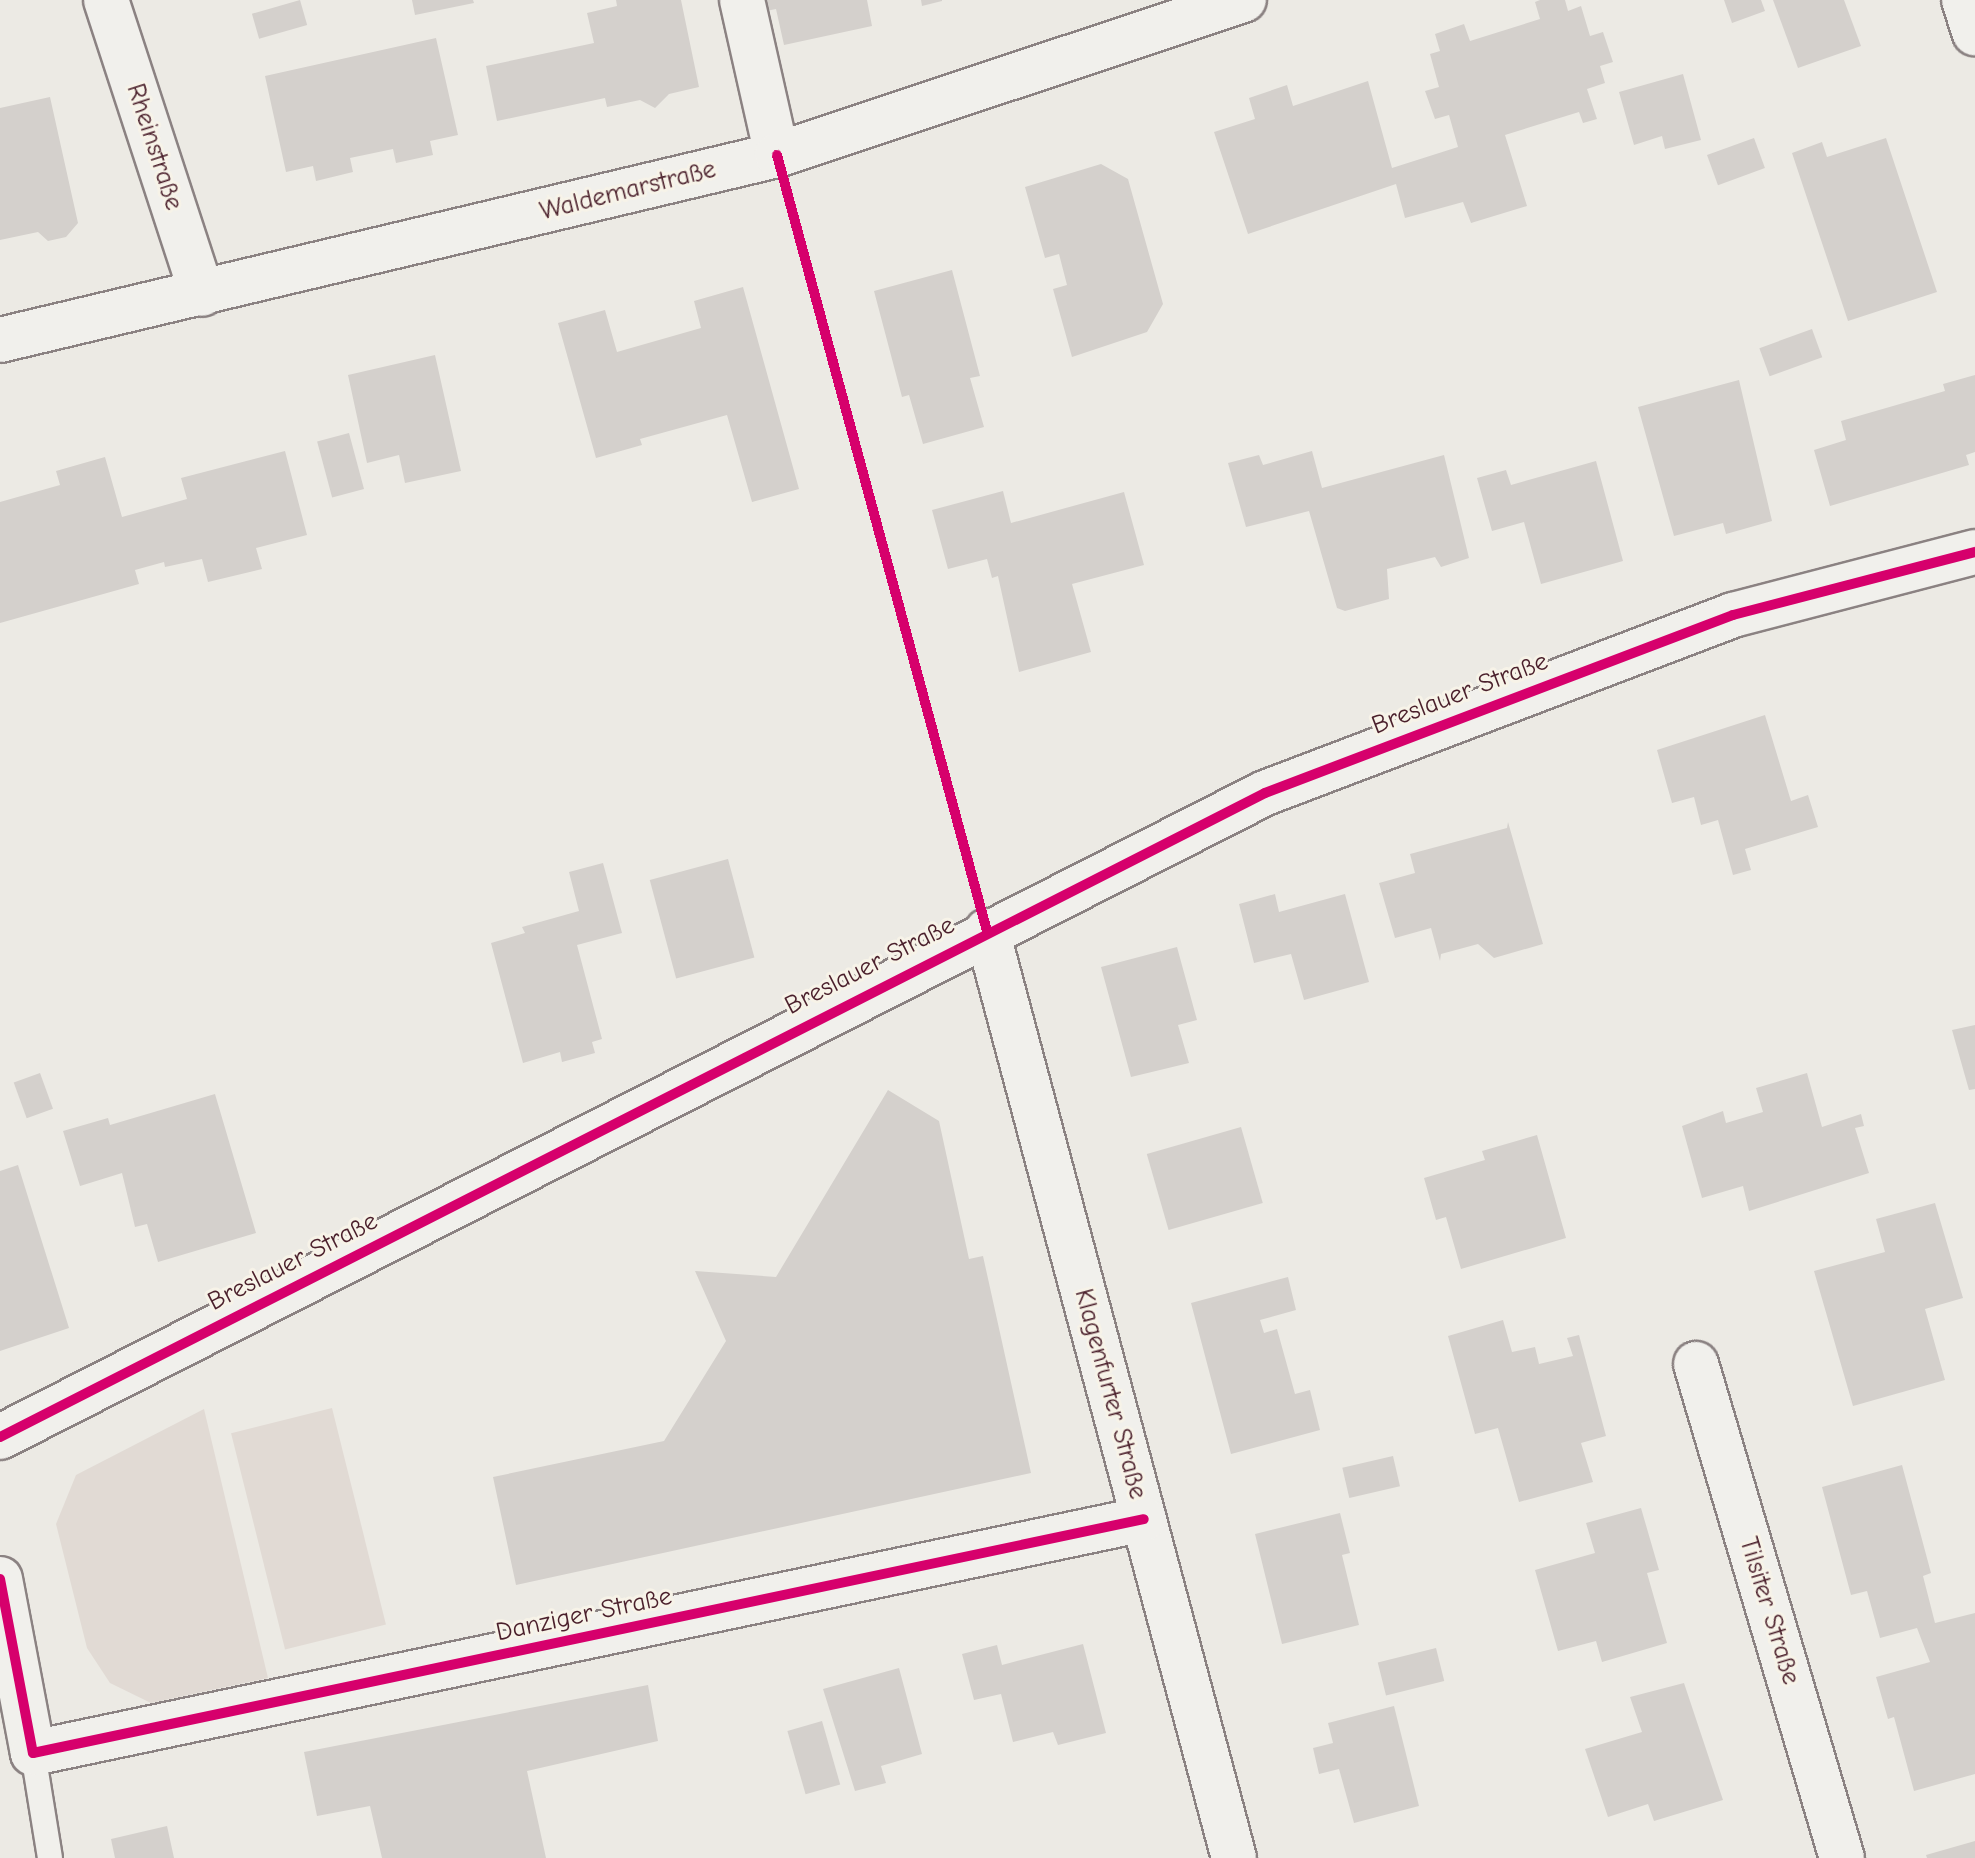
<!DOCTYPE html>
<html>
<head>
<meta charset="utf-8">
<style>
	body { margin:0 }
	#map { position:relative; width:1975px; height:1858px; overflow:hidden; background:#eceae4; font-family:"Comic Neue",sans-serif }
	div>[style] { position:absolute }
	.green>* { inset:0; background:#e1dad4; transform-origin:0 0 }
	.building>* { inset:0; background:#d4d0cc; transform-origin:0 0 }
	.roads { filter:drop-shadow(2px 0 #8b8282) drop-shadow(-2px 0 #8b8282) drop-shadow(0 2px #8b8282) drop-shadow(0 -2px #8b8282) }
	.lane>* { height:24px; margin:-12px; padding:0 12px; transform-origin:12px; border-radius:12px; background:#f1f0ec }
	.street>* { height:44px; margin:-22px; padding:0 22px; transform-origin:22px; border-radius:22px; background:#f1f0ec }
	.cycleway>* { height:10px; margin:-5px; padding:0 5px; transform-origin:5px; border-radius:5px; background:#d6006c }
	span { translate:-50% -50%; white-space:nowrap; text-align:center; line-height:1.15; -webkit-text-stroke:6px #f7f3e8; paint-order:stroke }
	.street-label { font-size:26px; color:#4a1f2b }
</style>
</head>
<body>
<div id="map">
	<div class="green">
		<i style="left:332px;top:1408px;width:223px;height:104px;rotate:76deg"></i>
		<i style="clip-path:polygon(204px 1409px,268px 1678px,151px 1703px,110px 1683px,87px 1648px,56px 1524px,76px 1475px)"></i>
	</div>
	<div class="building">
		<i style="left:300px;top:0;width:26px;height:50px;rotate:74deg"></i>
		<i style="clip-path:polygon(412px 0,473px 0,474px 3px,415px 15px)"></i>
		<i style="clip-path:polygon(616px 0,681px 0,699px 87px,669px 94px,655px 108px,640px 100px,607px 107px,605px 98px,497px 121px,486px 66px,594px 43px,587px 13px,617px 6px)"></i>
		<i style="clip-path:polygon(764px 0,867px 0,872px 26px,784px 45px,776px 9px,766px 11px)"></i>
		<i style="clip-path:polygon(921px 0,942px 0,942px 1px,922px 6px)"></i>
		<i style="clip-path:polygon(1540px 0,1565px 0,1568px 11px,1581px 6px,1590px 36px,1603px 32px,1613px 62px,1600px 66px,1605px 83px,1587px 89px,1597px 119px,1583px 123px,1579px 112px,1505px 135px,1527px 206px,1471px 223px,1463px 202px,1405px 218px,1396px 184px,1248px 234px,1214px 132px,1255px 119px,1249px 98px,1287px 85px,1293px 106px,1368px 81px,1392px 168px,1458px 147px,1449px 115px,1435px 119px,1425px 91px,1439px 87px,1430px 54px,1440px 51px,1435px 34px,1464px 24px,1470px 41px,1540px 19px,1535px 2px)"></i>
		<i style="clip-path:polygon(1724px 0,1761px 0,1765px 11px,1732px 23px)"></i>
		<i style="clip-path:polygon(1773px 0,1844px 0,1861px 46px,1798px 68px)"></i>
		<i style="clip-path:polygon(436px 38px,458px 135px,430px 141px,433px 155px,396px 163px,393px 149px,350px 158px,353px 172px,316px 181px,313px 166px,286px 172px,265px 76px)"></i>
		<i style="clip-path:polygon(1683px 74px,1701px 140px,1665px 149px,1662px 136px,1634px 145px,1619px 92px)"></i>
		<i style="clip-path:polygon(50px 97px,78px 223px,66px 237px,48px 241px,38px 232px,0 240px,0 108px)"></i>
		<i style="left:1754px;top:138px;width:32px;height:50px;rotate:70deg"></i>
		<i style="clip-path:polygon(1886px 138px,1937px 292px,1848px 321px,1792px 153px,1822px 142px,1827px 157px)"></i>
		<i style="clip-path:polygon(1101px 164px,1128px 179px,1163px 304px,1147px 332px,1072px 357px,1053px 289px,1067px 285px,1059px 254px,1045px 258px,1025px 187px)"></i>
		<i style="clip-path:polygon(952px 270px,980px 376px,970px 378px,984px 427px,923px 444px,909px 395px,902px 397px,874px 291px)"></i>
		<i style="clip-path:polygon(743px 287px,799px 489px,752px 502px,727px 415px,640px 439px,642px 445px,596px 458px,558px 323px,605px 310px,617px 352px,701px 328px,694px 301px)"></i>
		<i style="left:1812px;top:329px;width:30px;height:56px;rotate:70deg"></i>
		<i style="clip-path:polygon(435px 355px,461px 471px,405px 483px,399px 455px,367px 463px,348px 375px)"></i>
		<i style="clip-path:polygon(1975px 375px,1975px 452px,1966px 455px,1969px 465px,1830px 506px,1814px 450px,1846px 440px,1841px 421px,1945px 391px,1943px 384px)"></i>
		<i style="clip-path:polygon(1739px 380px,1772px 521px,1726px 534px,1723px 523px,1674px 536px,1638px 407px)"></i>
		<i style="left:349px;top:433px;width:58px;height:33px;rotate:75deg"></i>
		<i style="clip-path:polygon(285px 451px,307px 535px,256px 548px,262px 569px,208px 582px,202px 559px,165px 567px,164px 562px,135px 570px,139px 584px,0 623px,0 502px,60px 485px,56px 471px,105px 457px,122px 517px,187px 499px,181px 478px)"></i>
		<i style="clip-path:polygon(1312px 451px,1322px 488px,1444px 455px,1469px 558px,1441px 567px,1435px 557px,1387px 569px,1389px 599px,1345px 611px,1337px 608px,1309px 511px,1246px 527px,1228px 463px,1259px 455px,1263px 465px)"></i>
		<i style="clip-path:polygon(1596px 461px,1623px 561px,1541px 584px,1524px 522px,1492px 531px,1477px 478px,1506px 470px,1511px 485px)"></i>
		<i style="clip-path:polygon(1003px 491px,1011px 523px,1124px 492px,1144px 565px,1072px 584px,1091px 652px,1019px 672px,998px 576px,992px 578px,987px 559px,948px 569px,932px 510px)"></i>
		<i style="clip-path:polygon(1765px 715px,1791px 801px,1808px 795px,1818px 827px,1745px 849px,1751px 870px,1733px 875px,1718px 820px,1701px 825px,1694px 797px,1672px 803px,1657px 750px)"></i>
		<i style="clip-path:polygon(1508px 822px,1543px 944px,1494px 958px,1478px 944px,1441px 954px,1440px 961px,1431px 928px,1395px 938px,1379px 883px,1415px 873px,1410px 854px,1507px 828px)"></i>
		<i style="left:728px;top:859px;width:102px;height:81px;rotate:75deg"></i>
		<i style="clip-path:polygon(603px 863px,622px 933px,577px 945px,602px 1039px,592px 1042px,595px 1053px,562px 1062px,560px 1052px,523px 1063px,491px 943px,525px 933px,522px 927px,579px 911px,569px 872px)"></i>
		<i style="clip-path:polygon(1275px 894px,1279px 912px,1345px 894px,1369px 982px,1304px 1000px,1291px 954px,1254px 963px,1239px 904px)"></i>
		<i style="clip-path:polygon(1177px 947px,1197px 1020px,1178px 1025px,1189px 1063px,1131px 1077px,1101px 967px)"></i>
		<i style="clip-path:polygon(1975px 1025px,1975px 1089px,1969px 1090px,1952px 1030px)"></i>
		<i style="left:40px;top:1073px;width:38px;height:28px;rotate:70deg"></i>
		<i style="clip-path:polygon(1807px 1073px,1822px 1127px,1861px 1114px,1864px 1126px,1855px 1128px,1869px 1173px,1749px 1211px,1743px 1186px,1702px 1198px,1682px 1126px,1723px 1111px,1726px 1123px,1763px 1112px,1756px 1088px)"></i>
		<i style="clip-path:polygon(888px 1090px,939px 1121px,969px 1259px,983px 1256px,1031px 1473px,516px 1585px,493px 1477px,664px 1441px,726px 1341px,695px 1271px,776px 1277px)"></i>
		<i style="clip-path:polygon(215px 1094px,256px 1233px,158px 1262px,147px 1224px,135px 1227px,122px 1173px,80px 1186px,63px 1131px,108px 1118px,110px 1125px)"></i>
		<i style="left:1241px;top:1127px;width:79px;height:98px;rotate:74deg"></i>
		<i style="clip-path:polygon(1537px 1135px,1566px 1238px,1461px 1269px,1446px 1217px,1436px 1220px,1424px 1178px,1485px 1160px,1482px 1151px)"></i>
		<i style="clip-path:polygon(18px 1165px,69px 1328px,0 1351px,0 1171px)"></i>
		<i style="clip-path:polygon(1935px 1203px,1963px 1298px,1925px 1309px,1945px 1380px,1853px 1406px,1814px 1271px,1885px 1252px,1876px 1219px)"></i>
		<i style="clip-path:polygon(1288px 1277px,1296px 1310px,1260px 1320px,1264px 1333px,1277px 1329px,1295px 1394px,1310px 1390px,1320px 1430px,1231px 1454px,1191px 1303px)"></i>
		<i style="clip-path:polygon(1503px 1320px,1512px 1352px,1535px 1347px,1539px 1364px,1573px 1356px,1567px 1338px,1579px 1335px,1606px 1436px,1581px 1443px,1593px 1482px,1519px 1502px,1498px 1428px,1475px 1434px,1448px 1336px)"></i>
		<i style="left:1393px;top:1456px;width:31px;height:52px;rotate:77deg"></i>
		<i style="clip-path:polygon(1902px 1465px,1931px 1573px,1923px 1576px,1935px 1623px,1975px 1613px,1975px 1774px,1914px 1791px,1894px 1717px,1888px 1719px,1876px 1677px,1930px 1662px,1917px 1628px,1880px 1638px,1867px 1591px,1851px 1595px,1822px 1487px)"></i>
		<i style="clip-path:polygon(1641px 1508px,1659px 1570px,1647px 1573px,1667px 1643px,1602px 1662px,1596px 1641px,1558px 1651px,1535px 1570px,1595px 1553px,1586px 1523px)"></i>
		<i style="clip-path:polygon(1340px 1513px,1350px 1553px,1342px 1555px,1359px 1625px,1282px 1644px,1255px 1534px)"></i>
		<i style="clip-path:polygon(1083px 1644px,1106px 1733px,1058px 1745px,1053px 1732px,1013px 1742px,1001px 1694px,974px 1700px,962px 1654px,997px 1645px,1002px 1665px)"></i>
		<i style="left:1436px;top:1648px;width:34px;height:60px;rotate:76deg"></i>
		<i style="clip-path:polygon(899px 1668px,922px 1754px,881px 1766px,886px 1783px,855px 1791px,823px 1689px)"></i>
		<i style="clip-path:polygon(1684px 1683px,1723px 1800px,1654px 1821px,1648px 1804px,1608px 1817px,1585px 1749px,1642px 1732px,1630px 1697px)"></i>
		<i style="clip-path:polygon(648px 1685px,658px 1741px,527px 1771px,546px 1858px,382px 1858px,370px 1806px,317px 1816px,304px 1752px)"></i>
		<i style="clip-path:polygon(1394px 1706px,1419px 1806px,1354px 1823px,1339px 1769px,1319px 1774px,1313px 1748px,1333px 1743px,1328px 1723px)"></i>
		<i style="left:822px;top:1721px;width:66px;height:36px;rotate:74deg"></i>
		<i style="clip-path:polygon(167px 1826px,174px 1858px,115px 1858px,111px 1839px)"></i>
		<i style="clip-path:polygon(1975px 1841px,1975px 1858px,1927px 1858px,1926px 1855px)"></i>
	</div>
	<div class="roads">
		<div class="lane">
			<i style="left:33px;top:1753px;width:106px;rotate:80.8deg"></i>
		</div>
		<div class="street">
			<i style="left:106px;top:0;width:309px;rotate:71.9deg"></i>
			<i style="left:742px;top:0;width:159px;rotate:77.3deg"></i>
			<i style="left:1964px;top:0;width:35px;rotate:72deg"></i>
			<i style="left:0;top:340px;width:799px;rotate:-13.39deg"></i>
			<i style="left:777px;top:155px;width:492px;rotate:-18.4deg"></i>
			<i style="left:987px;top:931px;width:959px;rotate:75.08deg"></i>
			<i style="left:1696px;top:1364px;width:515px;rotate:73.54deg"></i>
			<i style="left:0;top:1437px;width:1419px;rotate:-26.98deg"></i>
			<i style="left:1265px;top:793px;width:501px;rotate:-20.82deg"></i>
			<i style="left:1733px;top:615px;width:250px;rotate:-14.6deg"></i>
			<i style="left:0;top:1579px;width:177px;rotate:79.3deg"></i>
			<i style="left:33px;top:1753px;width:1135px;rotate:-11.89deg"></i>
		</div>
	</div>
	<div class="cycleway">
		<i style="left:777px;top:155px;width:804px;rotate:74.86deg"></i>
		<i style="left:0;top:1437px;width:1419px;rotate:-26.98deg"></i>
		<i style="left:1265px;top:793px;width:501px;rotate:-20.82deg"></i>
		<i style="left:1733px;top:615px;width:250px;rotate:-14.6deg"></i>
		<i style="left:0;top:1579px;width:177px;rotate:79.3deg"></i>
		<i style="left:33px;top:1753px;width:1135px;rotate:-11.89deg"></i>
	</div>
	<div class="street-label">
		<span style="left:154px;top:147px;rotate:72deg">Rheinstraße</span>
		<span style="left:628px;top:191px;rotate:-14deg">Waldemarstraße</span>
		<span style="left:1460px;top:694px;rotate:-21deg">Breslauer Straße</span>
		<span style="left:870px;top:966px;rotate:-27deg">Breslauer Straße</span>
		<span style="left:293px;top:1262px;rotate:-27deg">Breslauer Straße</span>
		<span style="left:1110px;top:1394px;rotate:75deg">Klagenfurter Straße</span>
		<span style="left:1769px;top:1611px;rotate:73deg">Tilsiter Straße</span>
		<span style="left:584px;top:1615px;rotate:-12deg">Danziger Straße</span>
	</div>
</div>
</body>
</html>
